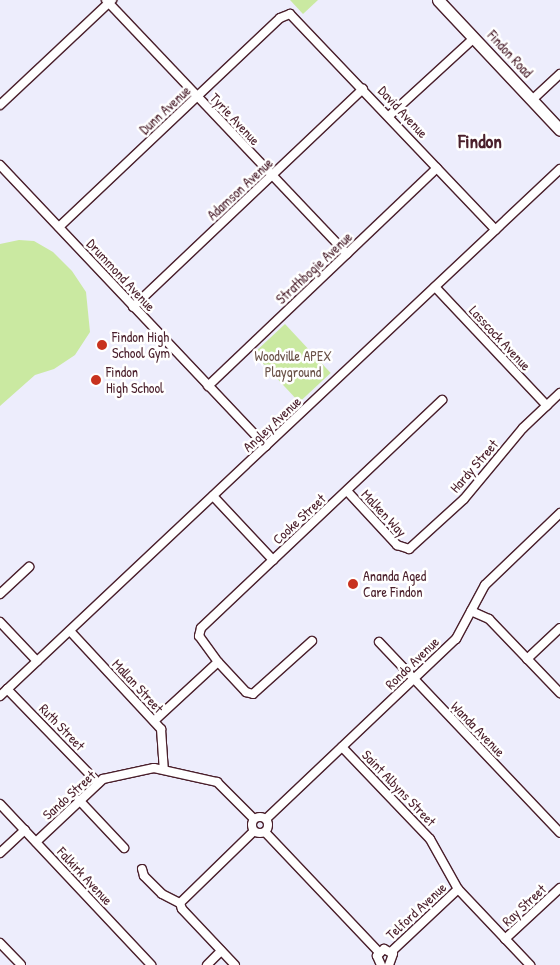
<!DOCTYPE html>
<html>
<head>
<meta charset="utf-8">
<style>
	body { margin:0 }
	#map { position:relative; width:560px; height:965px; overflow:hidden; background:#ededfc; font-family:"Patrick Hand",sans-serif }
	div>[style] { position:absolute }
	.green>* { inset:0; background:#cae9a1; transform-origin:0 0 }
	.roads { filter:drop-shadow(1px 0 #4a1f2b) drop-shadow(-1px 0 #4a1f2b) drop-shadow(0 1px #4a1f2b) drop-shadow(0 -1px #4a1f2b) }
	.street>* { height:8px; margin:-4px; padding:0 4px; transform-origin:4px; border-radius:4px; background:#fff }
	.street>.ring { margin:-4px; padding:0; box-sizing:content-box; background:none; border:8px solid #fff; border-radius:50% }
	.secondary>* { height:11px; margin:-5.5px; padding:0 5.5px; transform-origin:5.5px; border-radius:5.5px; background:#fff }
	.dots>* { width:14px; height:14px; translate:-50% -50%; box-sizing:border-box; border:2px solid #fff; border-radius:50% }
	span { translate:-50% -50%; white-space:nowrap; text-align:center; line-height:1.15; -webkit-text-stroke:5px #fff; paint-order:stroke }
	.street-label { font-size:14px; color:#4a1f2b }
	.poi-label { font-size:14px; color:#4a1f2b }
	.left { translate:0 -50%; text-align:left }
	.park-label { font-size:14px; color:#6a5248 }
	.district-label { font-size:19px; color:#4a1f2b; font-weight:700 }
</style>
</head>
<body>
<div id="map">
	<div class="green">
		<i style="clip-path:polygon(290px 0,318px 0,303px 14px)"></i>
		<i style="clip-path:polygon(19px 240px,34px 241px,53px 252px,72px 271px,86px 292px,90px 332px,75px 355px,54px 369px,35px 375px,0 406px,0 244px)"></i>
		<i style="left:285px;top:324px;width:67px;height:43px;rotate:47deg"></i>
	</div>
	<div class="roads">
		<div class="street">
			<i style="left:106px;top:0;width:350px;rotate:46.5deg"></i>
			<i style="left:532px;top:100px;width:38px;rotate:-43deg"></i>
			<i style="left:0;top:105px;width:154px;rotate:-43.2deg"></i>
			<i style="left:389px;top:116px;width:115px;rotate:-42.5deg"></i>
			<i style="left:0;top:165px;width:387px;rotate:46.6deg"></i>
			<i style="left:59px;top:227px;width:304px;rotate:-43.4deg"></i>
			<i style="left:280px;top:18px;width:11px;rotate:-22deg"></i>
			<i style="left:290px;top:14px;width:298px;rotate:46.4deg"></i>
			<i style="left:435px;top:287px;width:163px;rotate:46.7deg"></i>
			<i style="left:133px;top:307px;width:317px;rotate:-43.5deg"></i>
			<i style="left:208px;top:386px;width:316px;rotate:-43.6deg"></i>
			<i style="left:347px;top:491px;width:74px;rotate:47.2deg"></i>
			<i style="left:397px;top:545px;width:13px;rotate:18deg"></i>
			<i style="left:409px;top:549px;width:74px;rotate:-42.3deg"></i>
			<i style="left:464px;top:499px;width:92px;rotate:-50.3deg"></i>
			<i style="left:523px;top:428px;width:51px;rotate:-43.4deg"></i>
			<i style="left:213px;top:496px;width:88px;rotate:46.8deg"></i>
			<i style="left:0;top:594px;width:40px;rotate:-43deg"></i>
			<i style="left:471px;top:611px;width:20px;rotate:24deg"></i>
			<i style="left:489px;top:619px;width:103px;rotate:46.2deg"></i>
			<i style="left:0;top:622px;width:54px;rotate:46.5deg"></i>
			<i style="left:70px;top:631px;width:134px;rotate:47.1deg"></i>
			<i style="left:161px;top:729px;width:39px;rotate:86deg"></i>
			<i style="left:312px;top:641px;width:79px;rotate:138.1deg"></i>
			<i style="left:253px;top:694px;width:7px;rotate:-164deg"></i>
			<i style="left:246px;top:692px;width:41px;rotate:-133deg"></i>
			<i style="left:218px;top:662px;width:32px;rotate:-126deg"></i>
			<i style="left:199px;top:636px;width:8px;rotate:-76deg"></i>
			<i style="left:201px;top:628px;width:332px;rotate:-43.4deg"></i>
			<i style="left:379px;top:642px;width:263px;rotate:46.5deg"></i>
			<i style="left:527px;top:659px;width:45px;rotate:-43.2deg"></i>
			<i style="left:7px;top:689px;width:131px;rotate:45.9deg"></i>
			<i style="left:0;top:696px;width:769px;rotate:-43.26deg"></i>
			<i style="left:154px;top:721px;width:87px;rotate:-42.7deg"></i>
			<i style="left:342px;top:747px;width:127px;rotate:46.3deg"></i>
			<i style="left:430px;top:839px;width:57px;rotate:60.8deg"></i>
			<i style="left:458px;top:889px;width:105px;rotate:46.5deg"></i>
			<i style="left:79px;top:800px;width:66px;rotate:46.8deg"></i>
			<i style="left:0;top:804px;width:221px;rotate:46.8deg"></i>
			<i class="ring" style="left:252px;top:817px;width:8px;height:8px"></i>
			<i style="left:266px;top:819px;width:262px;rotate:-43.5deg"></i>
			<i style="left:456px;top:639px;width:61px;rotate:-61.8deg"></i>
			<i style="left:485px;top:585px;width:104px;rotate:-43.8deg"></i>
			<i style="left:265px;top:832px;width:166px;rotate:46.5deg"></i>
			<i style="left:36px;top:842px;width:92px;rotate:-43.2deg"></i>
			<i style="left:103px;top:779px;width:52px;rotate:-12.2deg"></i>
			<i style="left:154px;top:768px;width:65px;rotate:12.5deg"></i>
			<i style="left:217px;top:782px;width:52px;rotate:45deg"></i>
			<i style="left:0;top:853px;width:34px;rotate:-43deg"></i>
			<i style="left:142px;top:869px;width:7px;rotate:74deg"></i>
			<i style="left:144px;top:876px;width:25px;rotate:45deg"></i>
			<i style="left:162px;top:894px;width:20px;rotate:27deg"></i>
			<i style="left:180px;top:903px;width:6px;rotate:72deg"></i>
			<i style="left:182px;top:909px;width:77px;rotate:46.6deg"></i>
			<i style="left:180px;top:903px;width:103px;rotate:-44.2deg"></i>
			<i style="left:505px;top:939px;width:75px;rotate:-42.8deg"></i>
			<i style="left:0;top:943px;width:30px;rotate:46deg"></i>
			<i style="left:391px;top:952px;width:92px;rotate:-43.2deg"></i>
			<i style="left:207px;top:965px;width:20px;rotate:-45deg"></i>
			<i style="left:381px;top:965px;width:10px;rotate:-114deg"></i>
			<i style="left:377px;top:956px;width:10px;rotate:-45deg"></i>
			<i style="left:384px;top:949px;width:10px;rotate:29deg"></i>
			<i style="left:393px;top:954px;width:12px;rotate:110deg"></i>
		</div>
		<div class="secondary">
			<i style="left:438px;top:0;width:178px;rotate:46.8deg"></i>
		</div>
	</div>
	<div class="dots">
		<i style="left:102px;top:345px;background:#c8321e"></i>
		<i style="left:96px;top:380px;background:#c8321e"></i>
		<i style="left:353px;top:584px;background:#c8321e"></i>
	</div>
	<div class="street-label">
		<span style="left:510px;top:54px;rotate:47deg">Findon Road</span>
		<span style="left:165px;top:110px;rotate:-43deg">Dunn Avenue</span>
		<span style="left:403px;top:112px;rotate:47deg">David Avenue</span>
		<span style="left:235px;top:119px;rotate:47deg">Tyrie Avenue</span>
		<span style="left:240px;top:189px;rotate:-43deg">Adamson Avenue</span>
		<span style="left:314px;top:268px;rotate:-43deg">Strathbogie Avenue</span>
		<span style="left:121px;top:275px;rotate:47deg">Drummond Avenue</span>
		<span style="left:500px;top:338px;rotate:47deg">Lasscock Avenue</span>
		<span style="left:272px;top:424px;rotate:-43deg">Angley Avenue</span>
		<span style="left:474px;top:466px;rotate:-49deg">Hardy Street</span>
		<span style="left:384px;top:513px;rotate:47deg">Malken Way</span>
		<span style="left:299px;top:519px;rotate:-43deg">Cooke Street</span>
		<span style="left:412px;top:663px;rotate:-44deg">Rondo Avenue</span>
		<span style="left:138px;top:686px;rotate:47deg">Mallan Street</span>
		<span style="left:62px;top:727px;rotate:46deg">Ruth Street</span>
		<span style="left:478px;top:729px;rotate:46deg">Wanda Avenue</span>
		<span style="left:399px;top:788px;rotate:46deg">Saint Albyns Street</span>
		<span style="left:69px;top:795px;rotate:-42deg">Sando Street</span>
		<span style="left:85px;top:876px;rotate:47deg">Falkirk Avenue</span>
		<span style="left:524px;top:905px;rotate:-43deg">Ray Street</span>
		<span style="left:416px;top:911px;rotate:-43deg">Telford Avenue</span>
	</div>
	<div class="poi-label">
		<span class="left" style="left:112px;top:345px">Findon High<br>School Gym</span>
		<span class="left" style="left:106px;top:380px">Findon<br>High School</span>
		<span class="left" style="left:363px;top:584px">Ananda Aged<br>Care Findon</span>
	</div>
	<div class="park-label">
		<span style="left:293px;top:364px">Woodville APEX<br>Playground</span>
	</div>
	<div class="district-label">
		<span style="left:480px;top:142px">Findon</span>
	</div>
</div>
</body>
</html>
